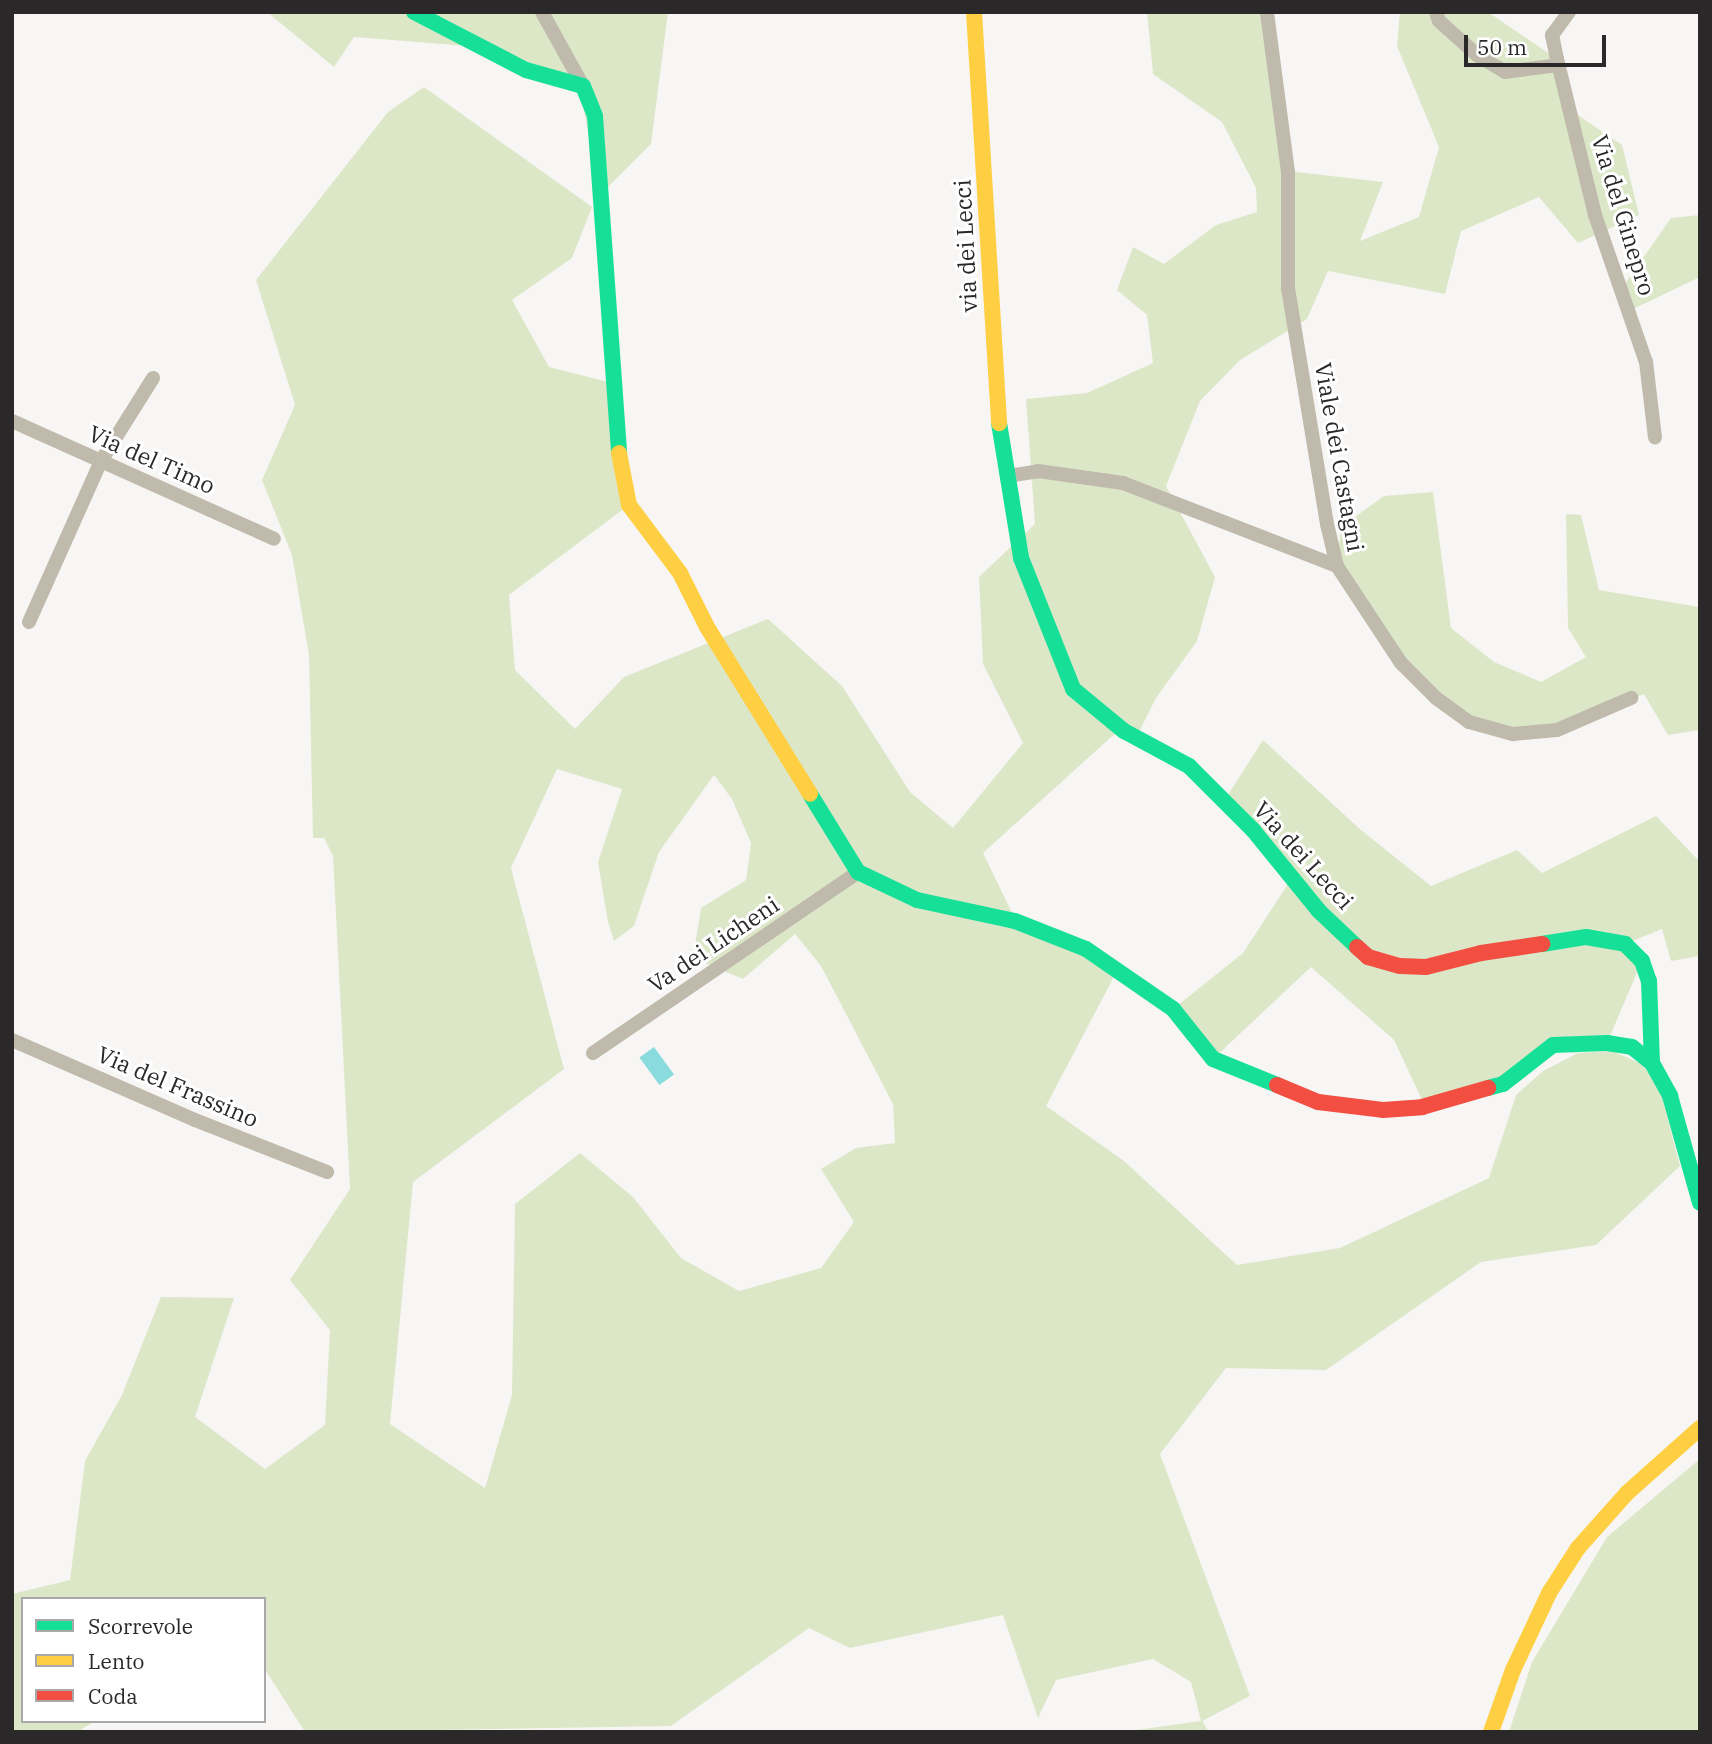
<!DOCTYPE html>
<html>
<head>
<meta charset="utf-8">
<style>
	body { margin:0 }
	#map { position:relative; width:1712px; height:1744px; overflow:hidden; background:#f8f6f4; font-family:"IBM Plex Serif",serif }
	div>[style] { position:absolute }
	.green>* { inset:0; background:#dce7c8 }
	.water>* { inset:0; background:#89dbde; transform-origin:0 0 }
	.street>* { height:14px; margin:-7px; padding:0 7px; transform-origin:7px; border-radius:7px; background:#bfbaac }
	.fast>* { height:16px; margin:-8px; padding:0 8px; transform-origin:8px; border-radius:8px; background:#16e098 }
	.slow>* { height:16px; margin:-8px; padding:0 8px; transform-origin:8px; border-radius:8px; background:#ffcf43 }
	.jam>* { height:16px; margin:-8px; padding:0 8px; transform-origin:8px; border-radius:8px; background:#f24e42 }
	span { translate:-50% -50%; white-space:nowrap; text-align:center; line-height:1.15; -webkit-text-stroke:6px #fff; paint-order:stroke }
	.street-label { font-size:23px; color:#2a2828 }
	.frame { position:absolute; inset:0; border:14px solid #2a2828; pointer-events:none }
	.legend { position:absolute; left:21px; top:1597px; width:245px; height:126px; box-sizing:border-box; background:#fff; border:2px solid #aaa9a9; margin:0; padding:9px 12px; list-style:none; font-size:21px; color:#2a2828 }
	.legend li { display:flex; align-items:center; gap:14px; height:35px }
	.legend b { width:35px; border:2px solid #aaa9a9 }
	.scale { position:absolute; left:1464px; top:35px; width:142px; height:32px; box-sizing:border-box; border:4px solid #2a2828; border-top:0; padding-left:9px; font-size:21px; line-height:24px; white-space:nowrap; color:#2a2828; -webkit-text-stroke:5px #fff; paint-order:stroke }
</style>
</head>
<body>
<div id="map">
	<div class="green">
		<i style="clip-path:polygon(267px 12px,668px 12px,651px 144px,600px 195px,578px 78px,480px 47px,354px 37px,334px 67px)"></i>
		<i style="clip-path:polygon(evenodd,1147px 12px,1267px 12px,1288px 171px,1383px 182px,1360px 241px,1419px 217px,1439px 147px,1397px 46px,1400px 12px,1488px 12px,1557px 59px,1569px 109px,1622px 145px,1639px 215px,1578px 243px,1539px 197px,1461px 231px,1445px 294px,1328px 271px,1307px 319px,1240px 360px,1200px 401px,1166px 486px,1215px 577px,1197px 641px,1156px 698px,1136px 738px,1120px 729px,983px 853px,1016px 921px,1117px 971px,1046px 1106px,1124px 1161px,1237px 1265px,1340px 1248px,1489px 1178px,1516px 1095px,1543px 1071px,1578px 1053px,1612px 1051px,1642px 1064px,1660px 1090px,1680px 1166px,1596px 1245px,1481px 1262px,1326px 1370px,1226px 1368px,1160px 1454px,1250px 1696px,1202px 1721px,1209px 1732px,1122px 1732px,1201px 1721px,1191px 1682px,1153px 1659px,1056px 1680px,1038px 1718px,1003px 1615px,850px 1648px,809px 1628px,671px 1726px,305px 1732px,264px 1668px,264px 1599px,23px 1599px,23px 1721px,95px 1721px,77px 1732px,12px 1732px,12px 1594px,70px 1580px,85px 1461px,122px 1395px,161px 1297px,234px 1298px,195px 1417px,265px 1469px,325px 1425px,330px 1330px,290px 1280px,350px 1189px,333px 856px,324px 838px,313px 838px,309px 655px,292px 555px,262px 480px,295px 405px,256px 280px,388px 112px,424px 87px,592px 207px,572px 258px,512px 300px,549px 367px,616px 384px,629px 505px,509px 595px,515px 670px,575px 729px,624px 677px,768px 619px,842px 686px,910px 792px,953px 828px,1023px 743px,983px 664px,979px 577px,1035px 524px,1026px 399px,1087px 393px,1153px 363px,1147px 315px,1117px 290px,1133px 247px,1164px 264px,1216px 225px,1257px 212px,1256px 188px,1222px 122px,1153px 74px,1147px 12px,557px 769px,622px 789px,598px 862px,608px 922px,614px 941px,634px 926px,659px 852px,714px 775px,732px 799px,751px 843px,746px 880px,701px 908px,693px 958px,743px 979px,795px 934px,821px 966px,893px 1104px,895px 1143px,856px 1148px,821px 1169px,854px 1222px,821px 1268px,739px 1291px,681px 1258px,633px 1197px,580px 1153px,515px 1204px,512px 1395px,485px 1488px,390px 1424px,413px 1182px,564px 1069px,511px 868px,557px 769px)"></i>
		<i style="clip-path:polygon(1700px 215px,1700px 277px,1629px 311px,1622px 288px,1671px 218px)"></i>
		<i style="clip-path:polygon(1433px 492px,1451px 628px,1494px 662px,1541px 682px,1586px 657px,1568px 628px,1566px 514px,1581px 515px,1599px 590px,1699px 607px,1700px 603px,1700px 730px,1668px 735px,1644px 694px,1587px 720px,1513px 734px,1469px 722px,1432px 695px,1337px 566px,1341px 527px,1384px 496px)"></i>
		<i style="clip-path:polygon(1263px 740px,1361px 830px,1431px 886px,1517px 850px,1542px 873px,1656px 816px,1700px 862px,1700px 956px,1671px 961px,1662px 929px,1625px 944px,1642px 961px,1607px 1043px,1553px 1045px,1503px 1084px,1423px 1102px,1394px 1040px,1311px 967px,1213px 1059px,1173px 1009px,1243px 953px,1292px 878px,1224px 801px)"></i>
		<i style="clip-path:polygon(1700px 1459px,1700px 1732px,1509px 1732px,1532px 1662px,1607px 1537px)"></i>
	</div>
	<div class="water">
		<i style="left:654px;top:1047px;width:34px;height:18px;rotate:54deg"></i>
	</div>
	<div class="street">
		<i style="left:542px;top:12px;width:85px;rotate:61deg"></i>
		<i style="left:1436px;top:12px;width:9px;rotate:72deg"></i>
		<i style="left:1439px;top:21px;width:51px;rotate:41.8deg"></i>
		<i style="left:1477px;top:55px;width:33px;rotate:31deg"></i>
		<i style="left:1505px;top:72px;width:53px;rotate:-7.5deg"></i>
		<i style="left:1569px;top:12px;width:29px;rotate:126deg"></i>
		<i style="left:1552px;top:35px;width:25px;rotate:78deg"></i>
		<i style="left:1557px;top:59px;width:161px;rotate:76.3deg"></i>
		<i style="left:1595px;top:215px;width:156px;rotate:70.9deg"></i>
		<i style="left:1646px;top:362px;width:76px;rotate:83.2deg"></i>
		<i style="left:12px;top:421px;width:287px;rotate:24.2deg"></i>
		<i style="left:1008px;top:476px;width:30px;rotate:-9deg"></i>
		<i style="left:1038px;top:471px;width:86px;rotate:8deg"></i>
		<i style="left:1123px;top:483px;width:230px;rotate:21.2deg"></i>
		<i style="left:1337px;top:566px;width:43px;rotate:-103.4deg"></i>
		<i style="left:1327px;top:524px;width:239px;rotate:-99.4deg"></i>
		<i style="left:1288px;top:288px;width:116px;rotate:-90deg"></i>
		<i style="left:1288px;top:172px;width:161px;rotate:-97.5deg"></i>
		<i style="left:1337px;top:566px;width:116px;rotate:56.6deg"></i>
		<i style="left:1401px;top:663px;width:49px;rotate:45deg"></i>
		<i style="left:1436px;top:698px;width:41px;rotate:36deg"></i>
		<i style="left:1469px;top:722px;width:46px;rotate:15.3deg"></i>
		<i style="left:1513px;top:734px;width:44px;rotate:-5.2deg"></i>
		<i style="left:1557px;top:730px;width:81px;rotate:-23.4deg"></i>
		<i style="left:29px;top:622px;width:176px;rotate:-65.9deg"></i>
		<i style="left:101px;top:461px;width:98px;rotate:-57.9deg"></i>
		<i style="left:12px;top:1040px;width:200px;rotate:23.6deg"></i>
		<i style="left:195px;top:1120px;width:142px;rotate:21.5deg"></i>
		<i style="left:593px;top:1053px;width:321px;rotate:-34.3deg"></i>
	</div>
	<div class="fast">
		<i style="left:414px;top:12px;width:126px;rotate:27.4deg"></i>
		<i style="left:526px;top:70px;width:59px;rotate:15.7deg"></i>
		<i style="left:583px;top:86px;width:32px;rotate:68deg"></i>
		<i style="left:595px;top:116px;width:338px;rotate:85.9deg"></i>
		<i style="left:999px;top:423px;width:137px;rotate:80.7deg"></i>
		<i style="left:1021px;top:558px;width:141px;rotate:68.3deg"></i>
		<i style="left:1073px;top:689px;width:66px;rotate:39.5deg"></i>
		<i style="left:1124px;top:731px;width:74px;rotate:28.3deg"></i>
		<i style="left:1189px;top:766px;width:91px;rotate:45deg"></i>
		<i style="left:1253px;top:830px;width:104px;rotate:50.8deg"></i>
		<i style="left:1319px;top:911px;width:52px;rotate:43.5deg"></i>
		<i style="left:810px;top:794px;width:92px;rotate:58.4deg"></i>
		<i style="left:858px;top:872px;width:65px;rotate:25.4deg"></i>
		<i style="left:917px;top:900px;width:100px;rotate:12.1deg"></i>
		<i style="left:1015px;top:921px;width:76px;rotate:21.5deg"></i>
		<i style="left:1086px;top:949px;width:106px;rotate:34.6deg"></i>
		<i style="left:1173px;top:1009px;width:64px;rotate:51.3deg"></i>
		<i style="left:1213px;top:1059px;width:69px;rotate:22.1deg"></i>
		<i style="left:1542px;top:944px;width:45px;rotate:-9deg"></i>
		<i style="left:1586px;top:937px;width:40px;rotate:10deg"></i>
		<i style="left:1625px;top:944px;width:24px;rotate:45deg"></i>
		<i style="left:1642px;top:961px;width:21px;rotate:71deg"></i>
		<i style="left:1649px;top:981px;width:82px;rotate:87.9deg"></i>
		<i style="left:1488px;top:1088px;width:16px;rotate:-15deg"></i>
		<i style="left:1503px;top:1084px;width:63px;rotate:-38deg"></i>
		<i style="left:1553px;top:1045px;width:54px;rotate:-2.1deg"></i>
		<i style="left:1607px;top:1043px;width:25px;rotate:9deg"></i>
		<i style="left:1632px;top:1047px;width:26px;rotate:39deg"></i>
		<i style="left:1652px;top:1063px;width:38px;rotate:61deg"></i>
		<i style="left:1670px;top:1096px;width:111px;rotate:74.3deg"></i>
	</div>
	<div class="slow">
		<i style="left:974px;top:12px;width:412px;rotate:86.5deg"></i>
		<i style="left:619px;top:453px;width:53px;rotate:79.1deg"></i>
		<i style="left:629px;top:505px;width:85px;rotate:53.1deg"></i>
		<i style="left:680px;top:573px;width:60px;rotate:63.4deg"></i>
		<i style="left:707px;top:627px;width:196px;rotate:58.3deg"></i>
		<i style="left:1491px;top:1732px;width:66px;rotate:-70.5deg"></i>
		<i style="left:1513px;top:1670px;width:85px;rotate:-64.9deg"></i>
		<i style="left:1549px;top:1593px;width:54px;rotate:-57.2deg"></i>
		<i style="left:1578px;top:1548px;width:74px;rotate:-48.3deg"></i>
		<i style="left:1627px;top:1493px;width:98px;rotate:-41.7deg"></i>
	</div>
	<div class="jam">
		<i style="left:1357px;top:947px;width:15px;rotate:42deg"></i>
		<i style="left:1368px;top:957px;width:33px;rotate:16deg"></i>
		<i style="left:1400px;top:966px;width:26px;rotate:2deg"></i>
		<i style="left:1426px;top:967px;width:57px;rotate:-14.3deg"></i>
		<i style="left:1481px;top:953px;width:62px;rotate:-8.4deg"></i>
		<i style="left:1277px;top:1085px;width:44px;rotate:22.5deg"></i>
		<i style="left:1318px;top:1102px;width:65px;rotate:7deg"></i>
		<i style="left:1383px;top:1110px;width:39px;rotate:-4deg"></i>
		<i style="left:1422px;top:1107px;width:69px;rotate:-16.1deg"></i>
	</div>
	<div class="street-label">
		<span style="left:1624px;top:215px;rotate:73deg">Via del Ginepro</span>
		<span style="left:965px;top:246px;rotate:-93deg">via dei Lecci</span>
		<span style="left:1340px;top:457px;rotate:80deg">Viale dei Castagni</span>
		<span style="left:152px;top:459px;rotate:24deg">Via del Timo</span>
		<span style="left:1304px;top:855px;rotate:48deg">Via dei Lecci</span>
		<span style="left:713px;top:944px;rotate:-34deg">Va dei Licheni</span>
		<span style="left:178px;top:1086px;rotate:23deg">Via del Frassino</span>
	</div>
	<div class="frame"></div>
	<ul class="legend">
	<li><b style="height:9px;background:#16e098"></b>Scorrevole</li>
	<li><b style="height:9px;background:#ffcf43"></b>Lento</li>
	<li><b style="height:9px;background:#f24e42"></b>Coda</li>
	</ul>
	<div class="scale">50 m</div>
</div>
</body>
</html>
